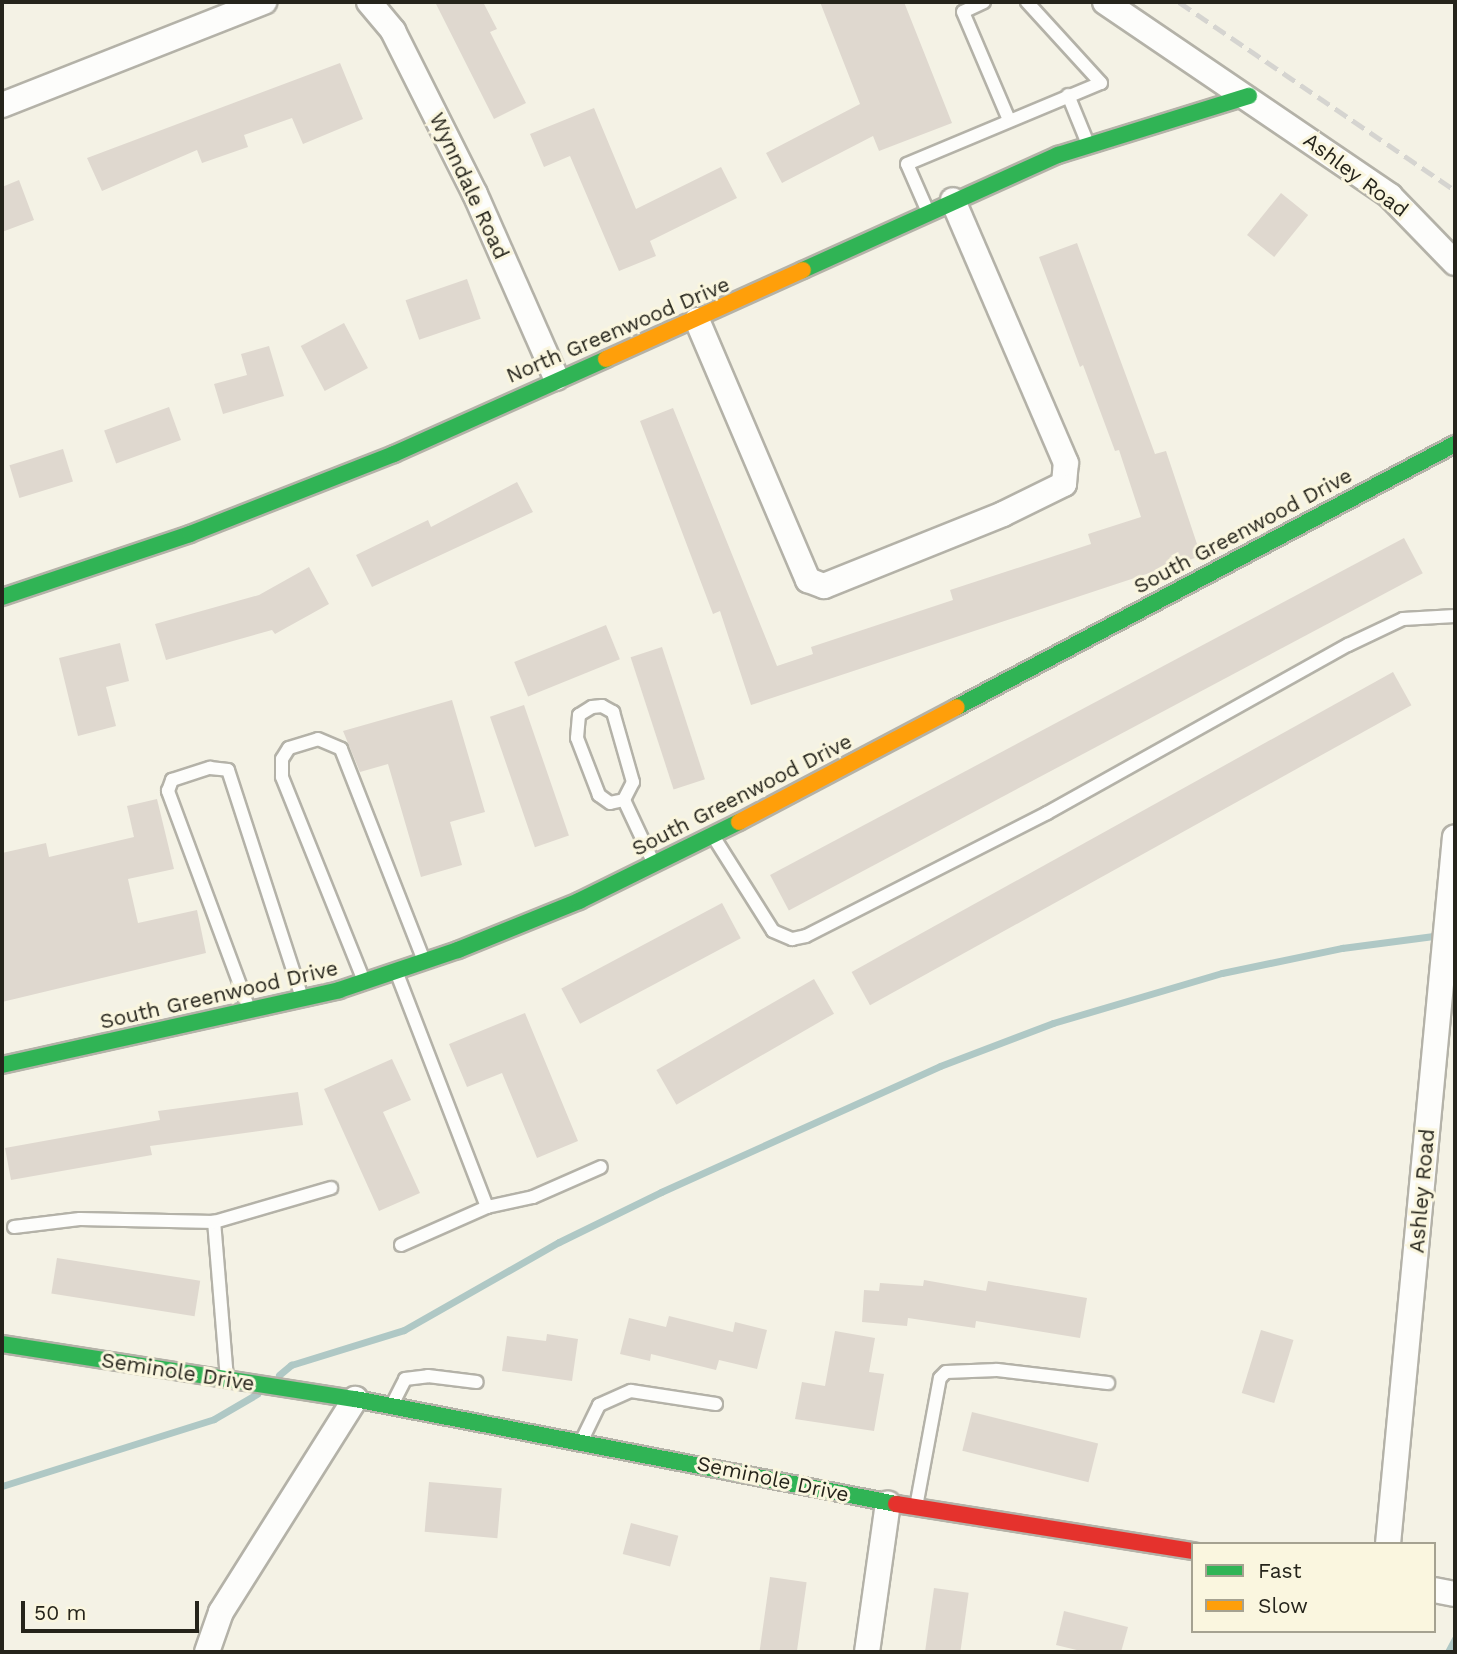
<!DOCTYPE html>
<html>
<head>
<meta charset="utf-8">
<style>
	body { margin:0 }
	#map { position:relative; width:1457px; height:1654px; overflow:hidden; background:#f4f2e5; font-family:"Work Sans",sans-serif }
	div>[style] { position:absolute }
	.stream>* { height:7px; margin:-3.5px; padding:0 3.5px; transform-origin:3.5px; border-radius:3.5px; background:#afc8c5 }
	.building>* { inset:0; background:#dfd8cf; transform-origin:0 0 }
	.roads { filter:drop-shadow(2px 0 #b4b2a8) drop-shadow(-2px 0 #b4b2a8) drop-shadow(0 2px #b4b2a8) drop-shadow(0 -2px #b4b2a8) }
	.lane>* { height:12px; margin:-6px; padding:0 6px; transform-origin:6px; border-radius:6px; background:#fdfdfb }
	.street>* { height:24px; margin:-12px; padding:0 12px; transform-origin:12px; border-radius:12px; background:#fdfdfb }
	.fast>* { height:16px; margin:-8px; padding:0 8px; transform-origin:8px; border-radius:8px; background:#30b455 }
	.slow>* { height:16px; margin:-8px; padding:0 8px; transform-origin:8px; border-radius:8px; background:#ff9f0a }
	.jam>* { height:16px; margin:-8px; padding:0 8px; transform-origin:8px; border-radius:8px; background:#e5322d }
	.rail>* { height:5px; margin-top:-2.5px; transform-origin:0; background:repeating-linear-gradient(90deg,#d5d4d0 0 14px,transparent 0 21px) }
	span { translate:-50% -50%; white-space:nowrap; text-align:center; line-height:1.15; -webkit-text-stroke:6px #faf6df; paint-order:stroke }
	.street-label { font-size:21px; color:#25241b }
	.frame { position:absolute; inset:0; border:4px solid #25241b; pointer-events:none }
	.legend { position:absolute; left:1191px; top:1542px; width:245px; height:91px; box-sizing:border-box; background:#faf6df; border:2px solid #a5a291; margin:0; padding:9px 12px; list-style:none; font-size:21px; color:#25241b }
	.legend li { display:flex; align-items:center; gap:14px; height:35px }
	.legend b { width:35px; border:2px solid #a5a291 }
	.scale { position:absolute; left:21px; top:1601px; width:178px; height:32px; box-sizing:border-box; border:4px solid #25241b; border-top:0; padding-left:9px; font-size:21px; line-height:24px; white-space:nowrap; color:#25241b; -webkit-text-stroke:5px #faf6df; paint-order:stroke }
</style>
</head>
<body>
<div id="map">
	<div class="stream">
		<i style="left:279px;top:1375px;width:16px;rotate:-40deg"></i>
		<i style="left:291px;top:1365px;width:118px;rotate:-17.2deg"></i>
		<i style="left:404px;top:1330px;width:178px;rotate:-29.6deg"></i>
		<i style="left:559px;top:1242px;width:114px;rotate:-26.1deg"></i>
		<i style="left:661px;top:1192px;width:306px;rotate:-24.3deg"></i>
		<i style="left:940px;top:1066px;width:121px;rotate:-20.8deg"></i>
		<i style="left:1053px;top:1023px;width:176px;rotate:-16.5deg"></i>
		<i style="left:1222px;top:973px;width:123px;rotate:-11.8deg"></i>
		<i style="left:1342px;top:948px;width:100px;rotate:-7.5deg"></i>
		<i style="left:2px;top:1486px;width:222px;rotate:-17.5deg"></i>
		<i style="left:214px;top:1419px;width:50px;rotate:-30.2deg"></i>
		<i style="left:1448px;top:1652px;width:15px;rotate:-62deg"></i>
	</div>
	<div class="building">
		<i style="clip-path:polygon(435px 2px,483px 2px,497px 29px,490px 32px,526px 103px,494px 119px)"></i>
		<i style="clip-path:polygon(820px 2px,904px 2px,952px 123px,879px 151px,873px 136px,782px 183px,766px 153px,860px 104px)"></i>
		<i style="clip-path:polygon(340px 63px,363px 119px,303px 144px,292px 118px,244px 135px,248px 147px,202px 163px,197px 150px,102px 191px,87px 158px)"></i>
		<i style="clip-path:polygon(594px 108px,636px 209px,721px 167px,737px 198px,650px 241px,656px 256px,619px 271px,570px 156px,544px 167px,530px 134px)"></i>
		<i style="clip-path:polygon(19px 180px,34px 220px,2px 232px,2px 187px)"></i>
		<i style="left:1281px;top:193px;width:35px;height:54px;rotate:39deg"></i>
		<i style="clip-path:polygon(1077px 243px,1155px 454px,1166px 451px,1201px 556px,751px 705px,720px 611px,713px 614px,640px 421px,673px 408px,777px 666px,813px 654px,811px 647px,953px 600px,950px 590px,1091px 544px,1088px 534px,1141px 517px,1119px 450px,1115px 451px,1083px 365px,1080px 367px,1039px 257px)"></i>
		<i style="left:467px;top:279px;width:42px;height:65px;rotate:71deg"></i>
		<i style="left:344px;top:323px;width:51px;height:49px;rotate:62deg"></i>
		<i style="clip-path:polygon(269px 346px,284px 396px,223px 414px,214px 384px,247px 375px,241px 354px)"></i>
		<i style="left:169px;top:407px;width:35px;height:69px;rotate:70deg"></i>
		<i style="left:63px;top:449px;width:34px;height:56px;rotate:73deg"></i>
		<i style="clip-path:polygon(517px 482px,533px 512px,372px 587px,356px 555px,428px 520px,431px 527px)"></i>
		<i style="left:1404px;top:538px;width:40px;height:718px;rotate:62deg"></i>
		<i style="clip-path:polygon(309px 567px,329px 604px,275px 634px,272px 630px,166px 660px,155px 624px,259px 595px)"></i>
		<i style="left:606px;top:625px;width:37px;height:99px;rotate:68deg"></i>
		<i style="clip-path:polygon(120px 643px,129px 681px,106px 687px,116px 726px,78px 736px,59px 658px)"></i>
		<i style="left:662px;top:647px;width:139px;height:33px;rotate:72deg"></i>
		<i style="left:1393px;top:672px;width:38px;height:619px;rotate:61deg"></i>
		<i style="clip-path:polygon(452px 700px,485px 812px,450px 822px,462px 865px,421px 877px,388px 764px,360px 772px,343px 731px)"></i>
		<i style="left:524px;top:705px;width:138px;height:36px;rotate:71deg"></i>
		<i style="clip-path:polygon(157px 799px,174px 869px,128px 879px,138px 923px,197px 910px,206px 953px,2px 1002px,2px 853px,46px 843px,49px 857px,134px 837px,127px 806px)"></i>
		<i style="left:722px;top:903px;width:40px;height:182px;rotate:62deg"></i>
		<i style="left:814px;top:979px;width:40px;height:182px;rotate:60deg"></i>
		<i style="clip-path:polygon(525px 1013px,578px 1141px,537px 1158px,502px 1073px,467px 1087px,449px 1044px)"></i>
		<i style="clip-path:polygon(392px 1059px,411px 1100px,383px 1112px,420px 1193px,379px 1211px,324px 1089px)"></i>
		<i style="clip-path:polygon(298px 1092px,303px 1125px,150px 1146px,152px 1155px,11px 1180px,5px 1148px,160px 1120px,158px 1111px)"></i>
		<i style="left:57px;top:1258px;width:145px;height:36px;rotate:9deg"></i>
		<i style="clip-path:polygon(924px 1280px,986px 1291px,988px 1281px,1087px 1298px,1080px 1338px,976px 1321px,975px 1328px,908px 1318px,907px 1326px,862px 1322px,864px 1290px,879px 1291px,880px 1283px,923px 1286px)"></i>
		<i style="clip-path:polygon(669px 1316px,733px 1332px,735px 1322px,767px 1330px,757px 1369px,719px 1360px,716px 1370px,651px 1354px,650px 1361px,620px 1354px,629px 1318px,666px 1327px)"></i>
		<i style="left:1261px;top:1330px;width:34px;height:66px;rotate:17deg"></i>
		<i style="clip-path:polygon(835px 1331px,875px 1338px,869px 1372px,884px 1374px,874px 1431px,795px 1419px,802px 1382px,825px 1386px)"></i>
		<i style="clip-path:polygon(547px 1334px,578px 1339px,572px 1381px,502px 1371px,507px 1336px,546px 1341px)"></i>
		<i style="left:972px;top:1412px;width:130px;height:40px;rotate:14deg"></i>
		<i style="left:429px;top:1482px;width:73px;height:50px;rotate:5deg"></i>
		<i style="left:631px;top:1523px;width:49px;height:32px;rotate:15deg"></i>
		<i style="left:770px;top:1577px;width:37px;height:76px;rotate:8deg"></i>
		<i style="left:934px;top:1588px;width:35px;height:65px;rotate:8deg"></i>
		<i style="clip-path:polygon(1064px 1611px,1128px 1627px,1121px 1652px,1085px 1652px,1056px 1645px)"></i>
	</div>
	<div class="roads">
		<div class="lane">
			<i style="left:984px;top:2px;width:23px;rotate:155deg"></i>
			<i style="left:963px;top:12px;width:117px;rotate:66.9deg"></i>
			<i style="left:1068px;top:95px;width:53px;rotate:67.8deg"></i>
			<i style="left:928px;top:212px;width:52px;rotate:-113.6deg"></i>
			<i style="left:907px;top:164px;width:210px;rotate:-22.7deg"></i>
			<i style="left:1101px;top:83px;width:110px;rotate:-132.4deg"></i>
			<i style="left:624px;top:800px;width:14px;rotate:168deg"></i>
			<i style="left:610px;top:803px;width:14px;rotate:-144deg"></i>
			<i style="left:599px;top:795px;width:61px;rotate:-111.1deg"></i>
			<i style="left:577px;top:738px;width:23px;rotate:-85deg"></i>
			<i style="left:579px;top:715px;width:15px;rotate:-32deg"></i>
			<i style="left:592px;top:707px;width:10px;rotate:-6deg"></i>
			<i style="left:602px;top:706px;width:13px;rotate:29deg"></i>
			<i style="left:613px;top:712px;width:73px;rotate:74.1deg"></i>
			<i style="left:633px;top:782px;width:20px;rotate:117deg"></i>
			<i style="left:624px;top:800px;width:71px;rotate:64.9deg"></i>
			<i style="left:713px;top:836px;width:112px;rotate:57.7deg"></i>
			<i style="left:773px;top:931px;width:21px;rotate:23deg"></i>
			<i style="left:792px;top:939px;width:14px;rotate:-12deg"></i>
			<i style="left:806px;top:936px;width:271px;rotate:-27deg"></i>
			<i style="left:1047px;top:813px;width:345px;rotate:-29.2deg"></i>
			<i style="left:1348px;top:645px;width:61px;rotate:-25.3deg"></i>
			<i style="left:1403px;top:619px;width:52px;rotate:-3.3deg"></i>
			<i style="left:396px;top:971px;width:253px;rotate:68.9deg"></i>
			<i style="left:364px;top:981px;width:220px;rotate:-111.9deg"></i>
			<i style="left:282px;top:777px;width:18px;rotate:-90deg"></i>
			<i style="left:282px;top:759px;width:13px;rotate:-58deg"></i>
			<i style="left:289px;top:748px;width:30px;rotate:-17deg"></i>
			<i style="left:318px;top:739px;width:25px;rotate:23deg"></i>
			<i style="left:341px;top:749px;width:228px;rotate:68.6deg"></i>
			<i style="left:249px;top:1009px;width:233px;rotate:-110.4deg"></i>
			<i style="left:168px;top:791px;width:12px;rotate:-70deg"></i>
			<i style="left:172px;top:780px;width:40px;rotate:-18deg"></i>
			<i style="left:210px;top:768px;width:18px;rotate:6deg"></i>
			<i style="left:228px;top:770px;width:240px;rotate:72deg"></i>
			<i style="left:14px;top:1227px;width:66px;rotate:-6.9deg"></i>
			<i style="left:80px;top:1219px;width:134px;rotate:1.3deg"></i>
			<i style="left:401px;top:1245px;width:94px;rotate:-23.8deg"></i>
			<i style="left:487px;top:1207px;width:47px;rotate:-12.3deg"></i>
			<i style="left:533px;top:1197px;width:74px;rotate:-23.8deg"></i>
			<i style="left:227px;top:1379px;width:158px;rotate:-94.7deg"></i>
			<i style="left:214px;top:1222px;width:122px;rotate:-16.2deg"></i>
			<i style="left:392px;top:1405px;width:29px;rotate:-63deg"></i>
			<i style="left:405px;top:1379px;width:23px;rotate:-7deg"></i>
			<i style="left:428px;top:1376px;width:49px;rotate:7deg"></i>
			<i style="left:582px;top:1440px;width:39px;rotate:-64deg"></i>
			<i style="left:599px;top:1405px;width:35px;rotate:-24deg"></i>
			<i style="left:631px;top:1391px;width:86px;rotate:8.7deg"></i>
			<i style="left:916px;top:1507px;width:131px;rotate:-79.5deg"></i>
			<i style="left:940px;top:1378px;width:8px;rotate:-45deg"></i>
			<i style="left:946px;top:1372px;width:51px;rotate:-2.2deg"></i>
			<i style="left:997px;top:1370px;width:112px;rotate:6.7deg"></i>
		</div>
		<div class="street">
			<i style="left:369px;top:2px;width:38px;rotate:50deg"></i>
			<i style="left:393px;top:31px;width:182px;rotate:63.3deg"></i>
			<i style="left:475px;top:194px;width:201px;rotate:66.2deg"></i>
			<i style="left:1105px;top:2px;width:345px;rotate:34.2deg"></i>
			<i style="left:1390px;top:196px;width:93px;rotate:45.9deg"></i>
			<i style="left:2px;top:105px;width:282px;rotate:-21.5deg"></i>
			<i style="left:697px;top:320px;width:283px;rotate:66.9deg"></i>
			<i style="left:808px;top:580px;width:17px;rotate:21deg"></i>
			<i style="left:824px;top:586px;width:193px;rotate:-21.9deg"></i>
			<i style="left:1003px;top:514px;width:68px;rotate:-26.2deg"></i>
			<i style="left:1064px;top:484px;width:21px;rotate:-85deg"></i>
			<i style="left:1066px;top:463px;width:286px;rotate:-113.3deg"></i>
			<i style="left:1388px;top:1544px;width:710px;rotate:-84.59deg"></i>
			<i style="left:1434px;top:1590px;width:21px;rotate:11deg"></i>
			<i style="left:207px;top:1652px;width:42px;rotate:-70.7deg"></i>
			<i style="left:221px;top:1612px;width:252px;rotate:-57.8deg"></i>
			<i style="left:867px;top:1652px;width:150px;rotate:-82deg"></i>
		</div>
		<div class="fast">
			<i style="left:803px;top:270px;width:280px;rotate:-24.3deg"></i>
			<i style="left:1058px;top:155px;width:200px;rotate:-17.2deg"></i>
			<i style="left:2px;top:597px;width:198px;rotate:-18.5deg"></i>
			<i style="left:190px;top:534px;width:219px;rotate:-21.4deg"></i>
			<i style="left:394px;top:454px;width:232px;rotate:-24.1deg"></i>
			<i style="left:957px;top:707px;width:563px;rotate:-27.84deg"></i>
			<i style="left:2px;top:1065px;width:345px;rotate:-12.5deg"></i>
			<i style="left:339px;top:990px;width:126px;rotate:-18.6deg"></i>
			<i style="left:458px;top:950px;width:131px;rotate:-22deg"></i>
			<i style="left:579px;top:901px;width:178px;rotate:-26.3deg"></i>
			<i style="left:2px;top:1344px;width:357px;rotate:8.9deg"></i>
			<i style="left:355px;top:1399px;width:551px;rotate:10.98deg"></i>
		</div>
		<div class="slow">
			<i style="left:606px;top:359px;width:216px;rotate:-24.3deg"></i>
			<i style="left:739px;top:822px;width:246px;rotate:-27.8deg"></i>
		</div>
		<div class="jam">
			<i style="left:896px;top:1504px;width:301px;rotate:9deg"></i>
		</div>
	</div>
	<div class="rail">
		<i style="left:1179px;top:2px;width:334px;rotate:34.3deg"></i>
	</div>
	<div class="street-label">
		<span style="left:1356px;top:175px;rotate:37deg">Ashley Road</span>
		<span style="left:469px;top:186px;rotate:65deg">Wynndale Road</span>
		<span style="left:618px;top:330px;rotate:-23deg">North Greenwood Drive</span>
		<span style="left:1243px;top:531px;rotate:-28deg">South Greenwood Drive</span>
		<span style="left:742px;top:795px;rotate:-27deg">South Greenwood Drive</span>
		<span style="left:219px;top:995px;rotate:-13deg">South Greenwood Drive</span>
		<span style="left:1422px;top:1191px;rotate:-85deg">Ashley Road</span>
		<span style="left:178px;top:1372px;rotate:9deg">Seminole Drive</span>
		<span style="left:773px;top:1479px;rotate:12deg">Seminole Drive</span>
	</div>
	<div class="frame"></div>
	<ul class="legend">
	<li><b style="height:9px;background:#30b455"></b>Fast</li>
	<li><b style="height:9px;background:#ff9f0a"></b>Slow</li>
	</ul>
	<div class="scale">50 m</div>
</div>
</body>
</html>
